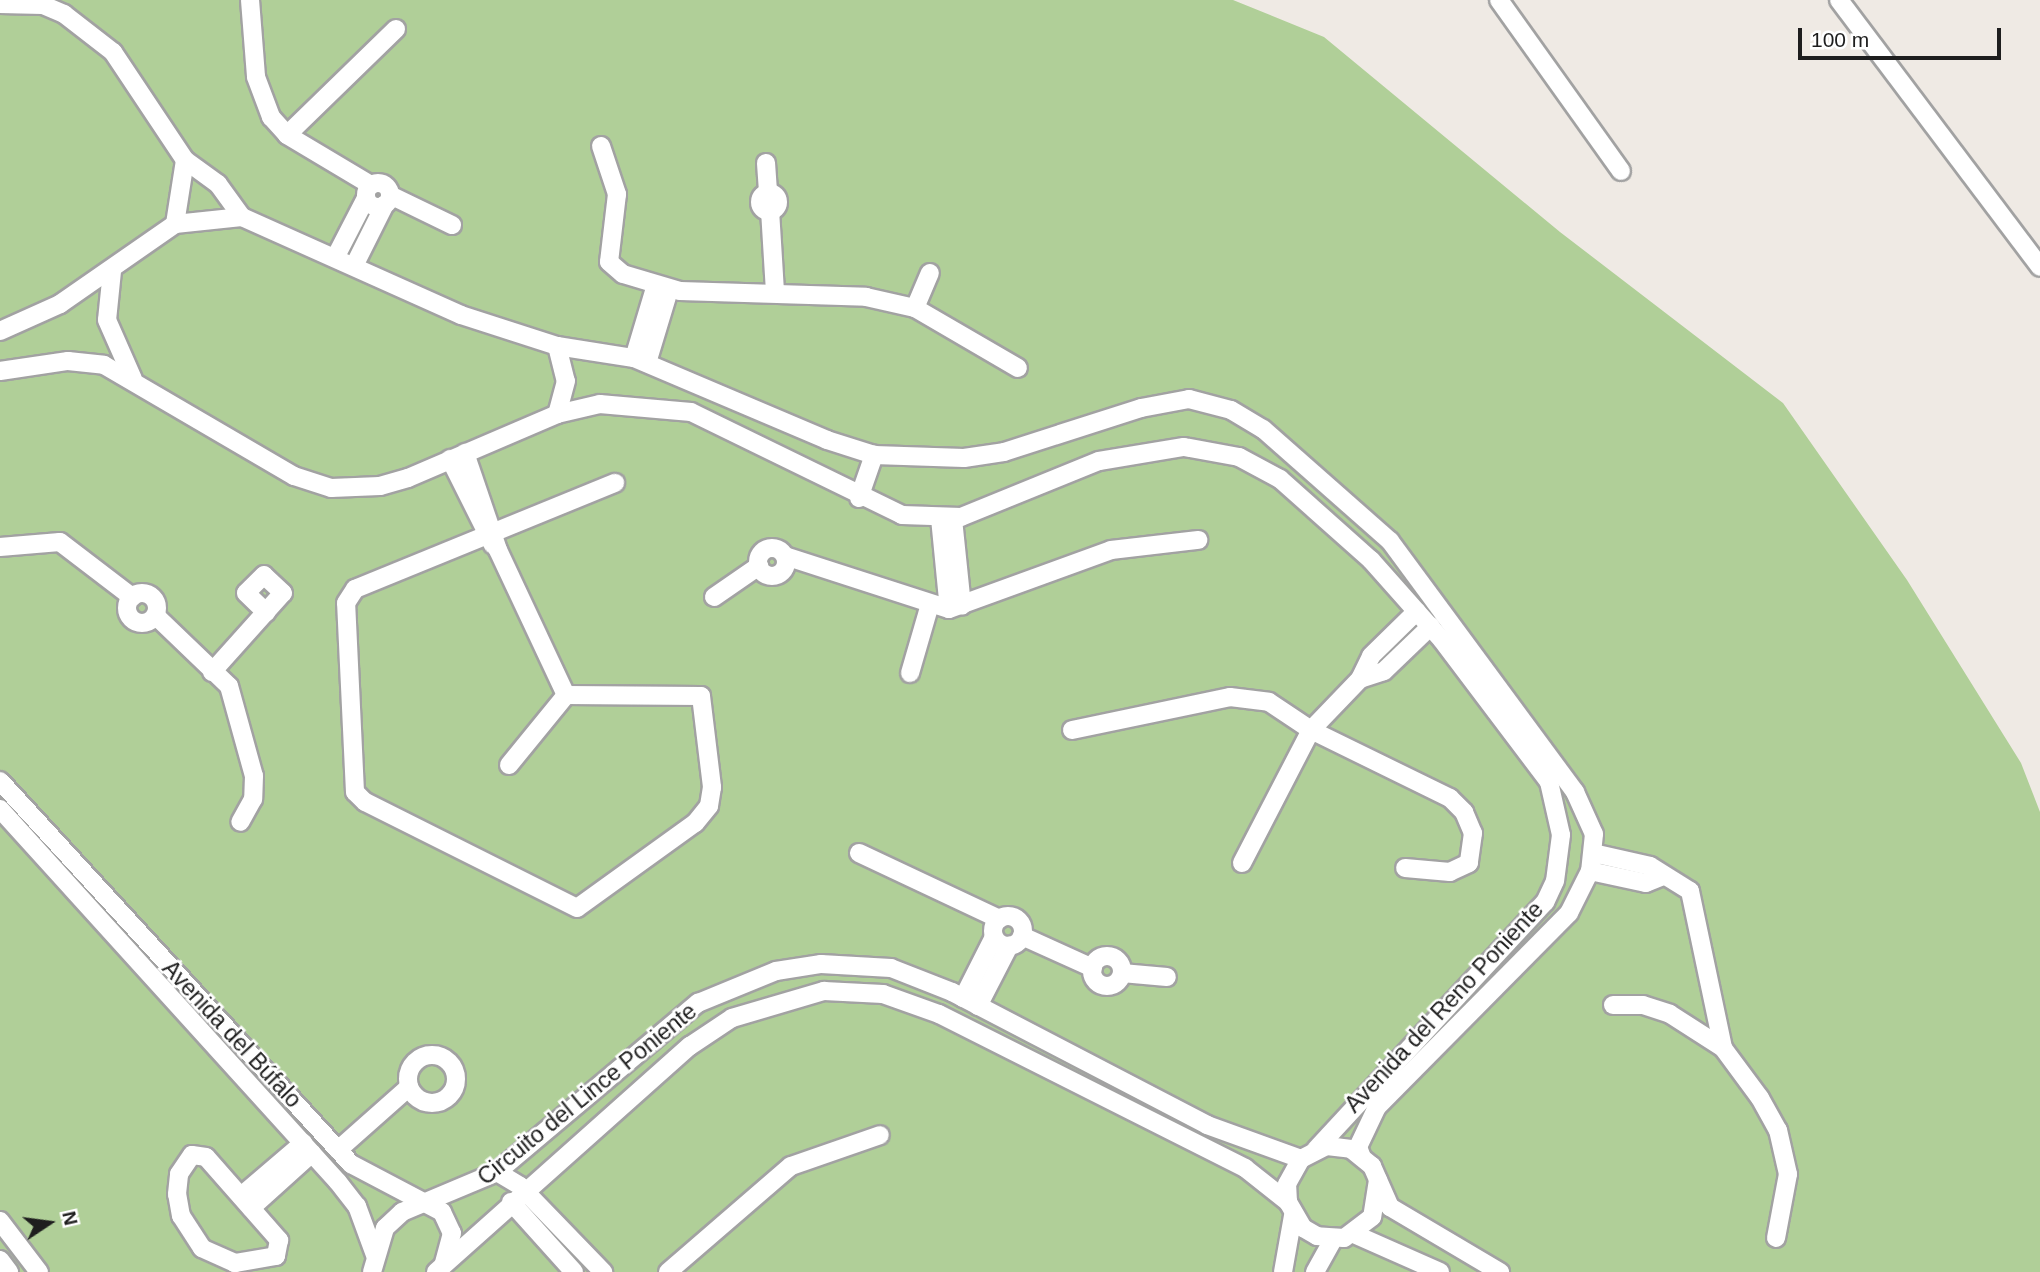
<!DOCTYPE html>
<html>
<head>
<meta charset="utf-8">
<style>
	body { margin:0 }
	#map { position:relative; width:2040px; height:1272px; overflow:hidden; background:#efeae4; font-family:Helvetica,sans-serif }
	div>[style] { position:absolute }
	.forest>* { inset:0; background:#b0cf98 }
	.roads { filter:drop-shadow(2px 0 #a2a2a2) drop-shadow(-2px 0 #a2a2a2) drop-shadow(0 2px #a2a2a2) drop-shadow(0 -2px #a2a2a2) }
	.minor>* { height:18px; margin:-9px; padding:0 9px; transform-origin:9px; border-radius:9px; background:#fff }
	.minor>.ring { margin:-9px; padding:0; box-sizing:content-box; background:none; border:18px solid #fff; border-radius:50% }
	span { translate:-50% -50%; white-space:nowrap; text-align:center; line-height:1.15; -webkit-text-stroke:5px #fff; paint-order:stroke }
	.street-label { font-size:23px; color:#1e1e1e }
	.north { position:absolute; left:14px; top:1188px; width:70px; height:70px; -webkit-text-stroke:5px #fff; paint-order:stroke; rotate:77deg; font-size:19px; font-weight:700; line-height:28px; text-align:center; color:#1e1e1e }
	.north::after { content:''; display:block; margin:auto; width:24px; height:32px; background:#1e1e1e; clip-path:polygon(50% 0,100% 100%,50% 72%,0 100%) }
	.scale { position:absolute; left:1798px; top:28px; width:203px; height:32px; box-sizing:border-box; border:4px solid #1e1e1e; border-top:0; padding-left:9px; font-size:21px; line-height:24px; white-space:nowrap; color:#1e1e1e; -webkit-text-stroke:5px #fff; paint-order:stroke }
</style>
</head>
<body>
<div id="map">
	<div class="forest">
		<i style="clip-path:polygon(0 0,1233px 0,1324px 37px,1560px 232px,1783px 403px,1907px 580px,2021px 763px,2040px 812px,2040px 1272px,0 1272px)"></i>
	</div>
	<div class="roads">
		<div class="minor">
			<i style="left:250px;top:0;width:77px;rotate:85.5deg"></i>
			<i style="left:256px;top:77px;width:43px;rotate:69.4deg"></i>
			<i style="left:271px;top:117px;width:24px;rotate:48deg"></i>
			<i style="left:287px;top:135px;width:98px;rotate:30.8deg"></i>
			<i style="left:1499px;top:0;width:210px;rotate:54.5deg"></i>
			<i style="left:1839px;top:0;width:334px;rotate:53deg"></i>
			<i style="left:0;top:4px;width:43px;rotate:1.3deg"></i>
			<i style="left:43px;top:5px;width:23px;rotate:23deg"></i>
			<i style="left:64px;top:14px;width:62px;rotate:37.8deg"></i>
			<i style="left:113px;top:52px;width:130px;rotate:56.3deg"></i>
			<i style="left:185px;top:160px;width:41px;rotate:36deg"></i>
			<i style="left:218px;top:184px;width:41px;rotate:54deg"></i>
			<i style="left:287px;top:135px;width:152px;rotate:-44.2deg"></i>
			<i style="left:601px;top:146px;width:51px;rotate:71.6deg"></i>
			<i style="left:617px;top:194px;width:68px;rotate:96.7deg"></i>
			<i style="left:609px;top:262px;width:18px;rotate:41deg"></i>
			<i style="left:623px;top:274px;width:59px;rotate:16.6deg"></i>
			<i style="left:680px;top:291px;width:186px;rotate:1.8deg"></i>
			<i style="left:866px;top:297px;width:50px;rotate:12.7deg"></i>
			<i style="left:915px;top:308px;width:119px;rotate:30.2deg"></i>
			<i style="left:766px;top:163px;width:30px;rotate:86deg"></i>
			<i class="ring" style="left:366px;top:183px;width:6px;height:6px"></i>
			<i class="ring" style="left:760px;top:193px;width:0;height:0"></i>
			<i style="left:390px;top:195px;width:69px;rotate:25.8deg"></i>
			<i style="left:770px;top:210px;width:82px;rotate:86.5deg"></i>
			<i style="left:175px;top:224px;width:65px;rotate:-81.1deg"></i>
			<i style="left:335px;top:258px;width:68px;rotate:-62.7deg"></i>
			<i style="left:354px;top:266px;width:69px;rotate:-63.4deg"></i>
			<i style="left:112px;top:271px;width:49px;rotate:95.8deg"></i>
			<i style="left:107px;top:320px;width:64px;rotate:66.2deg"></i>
			<i style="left:915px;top:308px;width:38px;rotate:-67deg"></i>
			<i style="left:0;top:331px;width:66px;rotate:-24.2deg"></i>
			<i style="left:60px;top:304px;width:140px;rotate:-34.8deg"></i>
			<i style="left:175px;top:224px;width:67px;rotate:-6deg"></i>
			<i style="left:242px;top:217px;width:240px;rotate:24.1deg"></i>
			<i style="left:461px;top:315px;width:101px;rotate:17.9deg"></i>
			<i style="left:557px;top:346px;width:78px;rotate:8.9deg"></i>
			<i style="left:634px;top:358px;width:210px;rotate:23deg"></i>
			<i style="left:827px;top:440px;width:49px;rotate:17.7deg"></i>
			<i style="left:874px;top:455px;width:90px;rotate:1.9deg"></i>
			<i style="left:964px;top:458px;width:40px;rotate:-8.5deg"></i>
			<i style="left:1004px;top:452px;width:144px;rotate:-17.8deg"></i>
			<i style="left:1141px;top:408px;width:49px;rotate:-10.6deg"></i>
			<i style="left:1189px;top:399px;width:43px;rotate:14.7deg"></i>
			<i style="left:1231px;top:410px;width:37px;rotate:31deg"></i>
			<i style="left:1263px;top:429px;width:169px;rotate:41.4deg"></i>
			<i style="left:1390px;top:541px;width:312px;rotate:53.6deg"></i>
			<i style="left:1575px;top:792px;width:46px;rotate:65.7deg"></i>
			<i style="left:1594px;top:834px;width:37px;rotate:96deg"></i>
			<i style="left:1590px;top:871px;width:47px;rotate:116.6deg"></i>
			<i style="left:1569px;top:913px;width:273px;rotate:134.7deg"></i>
			<i style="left:1377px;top:1107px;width:44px;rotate:115.4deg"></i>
			<i style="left:1358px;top:1147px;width:9px;rotate:69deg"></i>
			<i style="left:557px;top:346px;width:36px;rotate:76deg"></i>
			<i style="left:566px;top:381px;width:34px;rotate:105deg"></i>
			<i style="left:634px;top:358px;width:73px;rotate:-73.3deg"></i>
			<i style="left:647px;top:363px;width:76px;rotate:-73.2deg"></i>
			<i style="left:0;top:371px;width:69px;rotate:-8.4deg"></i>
			<i style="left:68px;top:361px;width:36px;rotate:6deg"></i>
			<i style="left:104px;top:365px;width:220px;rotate:30.3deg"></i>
			<i style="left:294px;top:476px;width:39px;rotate:18deg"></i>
			<i style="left:331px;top:488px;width:49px;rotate:-2.3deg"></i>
			<i style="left:380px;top:486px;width:29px;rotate:-16deg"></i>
			<i style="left:408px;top:478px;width:162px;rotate:-23.2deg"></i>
			<i style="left:557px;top:414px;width:44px;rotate:-13.1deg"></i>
			<i style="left:600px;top:404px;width:91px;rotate:5deg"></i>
			<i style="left:691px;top:412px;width:235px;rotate:26deg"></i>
			<i style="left:902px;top:515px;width:59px;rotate:1.9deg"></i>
			<i style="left:961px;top:517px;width:149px;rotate:-22.1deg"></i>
			<i style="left:1099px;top:461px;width:86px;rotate:-9.4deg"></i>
			<i style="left:1184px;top:447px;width:56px;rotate:10.3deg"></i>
			<i style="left:1239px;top:457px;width:47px;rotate:28.2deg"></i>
			<i style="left:1280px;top:479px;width:122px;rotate:41.7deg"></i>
			<i style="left:1371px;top:560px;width:107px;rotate:48.4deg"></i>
			<i style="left:1442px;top:640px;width:178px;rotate:53deg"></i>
			<i style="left:1549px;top:782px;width:54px;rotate:77.2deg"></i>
			<i style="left:1561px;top:835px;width:46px;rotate:97.4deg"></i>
			<i style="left:1555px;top:881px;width:23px;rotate:115deg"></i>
			<i style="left:1545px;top:902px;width:337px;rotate:132.8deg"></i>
			<i style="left:465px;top:453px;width:102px;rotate:71.2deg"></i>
			<i style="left:498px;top:550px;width:160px;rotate:64.9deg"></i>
			<i style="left:450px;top:459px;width:96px;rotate:63.4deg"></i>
			<i style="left:859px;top:498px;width:46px;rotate:-70.8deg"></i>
			<i style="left:940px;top:518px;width:91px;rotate:84.4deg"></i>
			<i style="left:953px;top:519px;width:87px;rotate:84.1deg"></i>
			<i style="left:0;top:547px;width:60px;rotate:-4.8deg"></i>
			<i style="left:60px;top:542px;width:91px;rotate:37.4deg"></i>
			<i class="ring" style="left:758px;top:548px;width:10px;height:10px"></i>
			<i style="left:785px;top:556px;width:172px;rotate:17.9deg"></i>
			<i style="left:949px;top:609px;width:172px;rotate:-20deg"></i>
			<i style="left:1111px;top:550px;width:88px;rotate:-6.6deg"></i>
			<i class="ring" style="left:127px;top:593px;width:12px;height:12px"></i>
			<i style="left:714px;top:597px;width:55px;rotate:-34.6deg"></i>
			<i style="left:156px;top:616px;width:101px;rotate:43.8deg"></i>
			<i style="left:229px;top:686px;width:93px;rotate:74.5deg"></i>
			<i style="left:254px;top:776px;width:23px;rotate:92deg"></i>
			<i style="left:253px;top:799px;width:26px;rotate:119deg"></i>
			<i style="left:212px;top:672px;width:106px;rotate:-48.1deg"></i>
			<i style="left:283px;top:593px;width:26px;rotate:-137deg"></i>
			<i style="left:264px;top:575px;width:25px;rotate:135deg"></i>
			<i style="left:246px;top:593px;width:28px;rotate:44deg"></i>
			<i style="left:910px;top:673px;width:72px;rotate:-73.8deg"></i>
			<i style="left:1360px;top:679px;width:25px;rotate:-18deg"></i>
			<i style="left:1384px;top:671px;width:65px;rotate:-43.8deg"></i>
			<i style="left:566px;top:695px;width:135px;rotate:0.4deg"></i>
			<i style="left:701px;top:696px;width:92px;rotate:83.1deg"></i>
			<i style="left:712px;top:787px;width:19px;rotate:99deg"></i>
			<i style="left:709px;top:806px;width:22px;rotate:129deg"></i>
			<i style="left:695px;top:823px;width:145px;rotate:144.2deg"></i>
			<i style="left:577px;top:908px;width:237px;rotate:-153.4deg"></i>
			<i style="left:365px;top:802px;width:14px;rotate:-135deg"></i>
			<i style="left:355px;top:792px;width:189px;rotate:-92.7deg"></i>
			<i style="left:346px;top:603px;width:17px;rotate:-57deg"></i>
			<i style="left:355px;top:589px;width:281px;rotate:-22.2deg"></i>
			<i style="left:1072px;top:730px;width:161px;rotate:-11.8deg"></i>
			<i style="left:1230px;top:697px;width:39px;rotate:7deg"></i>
			<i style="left:1269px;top:702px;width:50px;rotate:33.7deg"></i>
			<i style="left:1311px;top:730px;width:155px;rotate:26.1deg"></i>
			<i style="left:1450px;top:798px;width:20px;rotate:45deg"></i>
			<i style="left:1464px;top:812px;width:23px;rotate:67deg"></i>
			<i style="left:1473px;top:833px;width:30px;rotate:98deg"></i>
			<i style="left:1469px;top:863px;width:21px;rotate:155deg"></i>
			<i style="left:1450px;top:872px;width:45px;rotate:-174.9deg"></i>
			<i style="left:509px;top:765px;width:90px;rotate:-50.8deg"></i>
			<i style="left:0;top:781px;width:520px;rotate:47.5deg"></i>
			<i style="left:351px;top:1164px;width:103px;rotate:27.8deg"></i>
			<i style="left:442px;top:1212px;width:23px;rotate:65deg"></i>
			<i style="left:452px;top:1233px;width:31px;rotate:105deg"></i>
			<i style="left:0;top:809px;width:503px;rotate:47.82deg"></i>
			<i style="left:338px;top:1182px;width:31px;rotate:52deg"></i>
			<i style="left:357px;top:1206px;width:52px;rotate:69.8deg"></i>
			<i style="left:859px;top:853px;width:155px;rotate:25.2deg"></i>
			<i style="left:1593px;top:853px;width:58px;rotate:12.8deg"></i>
			<i style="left:1650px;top:866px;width:47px;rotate:32deg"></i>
			<i style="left:1690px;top:891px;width:160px;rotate:78.1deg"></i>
			<i style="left:1242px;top:863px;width:150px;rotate:-62.6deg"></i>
			<i style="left:1311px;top:730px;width:71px;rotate:-46.1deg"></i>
			<i style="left:1360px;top:679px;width:25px;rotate:-64deg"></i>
			<i style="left:1371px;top:656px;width:64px;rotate:-44.4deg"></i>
			<i style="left:1590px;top:871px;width:57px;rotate:12.1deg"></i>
			<i style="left:1646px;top:883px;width:16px;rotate:-22deg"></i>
			<i class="ring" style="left:993px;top:916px;width:12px;height:12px"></i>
			<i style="left:1022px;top:936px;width:78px;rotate:24.3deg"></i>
			<i class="ring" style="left:1092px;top:956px;width:12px;height:12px"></i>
			<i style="left:1122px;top:973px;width:45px;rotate:5.1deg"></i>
			<i style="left:963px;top:998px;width:68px;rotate:-63.1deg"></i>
			<i style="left:1613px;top:1005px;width:30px"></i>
			<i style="left:1643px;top:1005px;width:28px;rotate:18deg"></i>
			<i style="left:1670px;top:1014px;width:63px;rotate:32.7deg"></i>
			<i style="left:1723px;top:1048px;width:62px;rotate:53.5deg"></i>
			<i style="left:1760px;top:1098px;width:37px;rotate:61deg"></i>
			<i style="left:1778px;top:1130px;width:45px;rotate:77.2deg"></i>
			<i style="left:1788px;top:1174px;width:65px;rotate:100.6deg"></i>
			<i style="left:978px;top:1006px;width:68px;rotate:-62.7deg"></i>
			<i class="ring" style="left:408px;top:1055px;width:30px;height:30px"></i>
			<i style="left:338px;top:1150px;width:95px;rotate:-41.6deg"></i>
			<i style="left:192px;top:1155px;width:14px;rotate:8deg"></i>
			<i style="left:206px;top:1157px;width:111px;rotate:48.7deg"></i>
			<i style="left:279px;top:1240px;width:16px;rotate:101deg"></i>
			<i style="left:276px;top:1256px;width:42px;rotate:170.3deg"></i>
			<i style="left:235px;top:1263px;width:36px;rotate:-156deg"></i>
			<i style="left:202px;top:1248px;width:38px;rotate:-123deg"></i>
			<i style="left:181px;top:1216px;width:22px;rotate:-100deg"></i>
			<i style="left:177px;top:1194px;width:20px;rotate:-84deg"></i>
			<i style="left:179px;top:1174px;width:23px;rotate:-56deg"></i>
			<i style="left:497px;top:1172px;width:27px;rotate:31deg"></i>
			<i style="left:520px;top:1186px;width:120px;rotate:46deg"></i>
			<i style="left:1378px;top:1180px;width:37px;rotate:99deg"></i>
			<i style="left:1372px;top:1217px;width:35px;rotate:143deg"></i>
			<i style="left:1344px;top:1238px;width:27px;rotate:-176deg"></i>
			<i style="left:1317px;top:1236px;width:16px;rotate:-150deg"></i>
			<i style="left:1303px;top:1228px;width:30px;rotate:-120deg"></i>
			<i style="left:1288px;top:1202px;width:18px;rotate:-93deg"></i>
			<i style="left:1287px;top:1184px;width:29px;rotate:-61deg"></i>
			<i style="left:1301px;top:1159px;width:29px;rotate:-27deg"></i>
			<i style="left:1327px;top:1146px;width:24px;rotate:7deg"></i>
			<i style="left:1351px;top:1149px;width:27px;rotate:39deg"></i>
			<i style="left:1372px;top:1166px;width:45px;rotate:66.3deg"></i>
			<i style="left:1390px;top:1207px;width:128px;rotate:30.6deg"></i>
			<i style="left:241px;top:1196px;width:82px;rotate:-40.5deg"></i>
			<i style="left:511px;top:1202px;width:94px;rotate:48deg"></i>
			<i style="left:251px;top:1208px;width:82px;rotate:-42deg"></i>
			<i style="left:0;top:1221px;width:64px;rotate:52.6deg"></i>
			<i style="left:1354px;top:1234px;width:94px;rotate:23.8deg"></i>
			<i style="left:0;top:1260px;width:15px;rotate:53deg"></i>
			<i style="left:372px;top:1272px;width:46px;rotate:-73.5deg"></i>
			<i style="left:385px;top:1228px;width:23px;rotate:-43deg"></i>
			<i style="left:402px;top:1212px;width:103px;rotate:-22.8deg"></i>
			<i style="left:497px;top:1172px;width:263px;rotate:-40.1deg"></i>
			<i style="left:698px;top:1003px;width:84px;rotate:-22.3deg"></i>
			<i style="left:776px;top:971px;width:46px;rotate:-8.8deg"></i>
			<i style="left:821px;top:964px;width:70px;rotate:3.3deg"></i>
			<i style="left:891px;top:968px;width:66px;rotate:21.5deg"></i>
			<i style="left:952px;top:992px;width:288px;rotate:27.5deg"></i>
			<i style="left:1207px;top:1125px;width:100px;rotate:19.9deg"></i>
			<i style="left:436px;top:1272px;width:340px;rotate:-41.7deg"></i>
			<i style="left:690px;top:1046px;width:50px;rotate:-33.7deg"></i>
			<i style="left:732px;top:1018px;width:96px;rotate:-16.4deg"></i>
			<i style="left:824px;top:991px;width:59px;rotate:2.9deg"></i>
			<i style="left:883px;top:994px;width:59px;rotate:19.7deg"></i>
			<i style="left:939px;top:1014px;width:343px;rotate:26.7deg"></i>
			<i style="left:1245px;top:1168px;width:55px;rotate:38.3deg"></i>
			<i style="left:668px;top:1272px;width:162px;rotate:-40.8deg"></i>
			<i style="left:791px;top:1166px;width:94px;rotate:-19.2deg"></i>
			<i style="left:1283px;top:1272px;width:57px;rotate:-79.9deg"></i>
			<i style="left:1315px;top:1272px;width:38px;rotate:-61deg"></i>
		</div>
	</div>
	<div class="street-label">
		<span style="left:1444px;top:1007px;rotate:-47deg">Avenida del Reno Poniente</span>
		<span style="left:232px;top:1034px;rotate:47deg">Avenida del Búfalo</span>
		<span style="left:587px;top:1094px;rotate:-39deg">Circuito del Lince Poniente</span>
	</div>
	<div class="north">N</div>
	<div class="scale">100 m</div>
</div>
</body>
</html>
